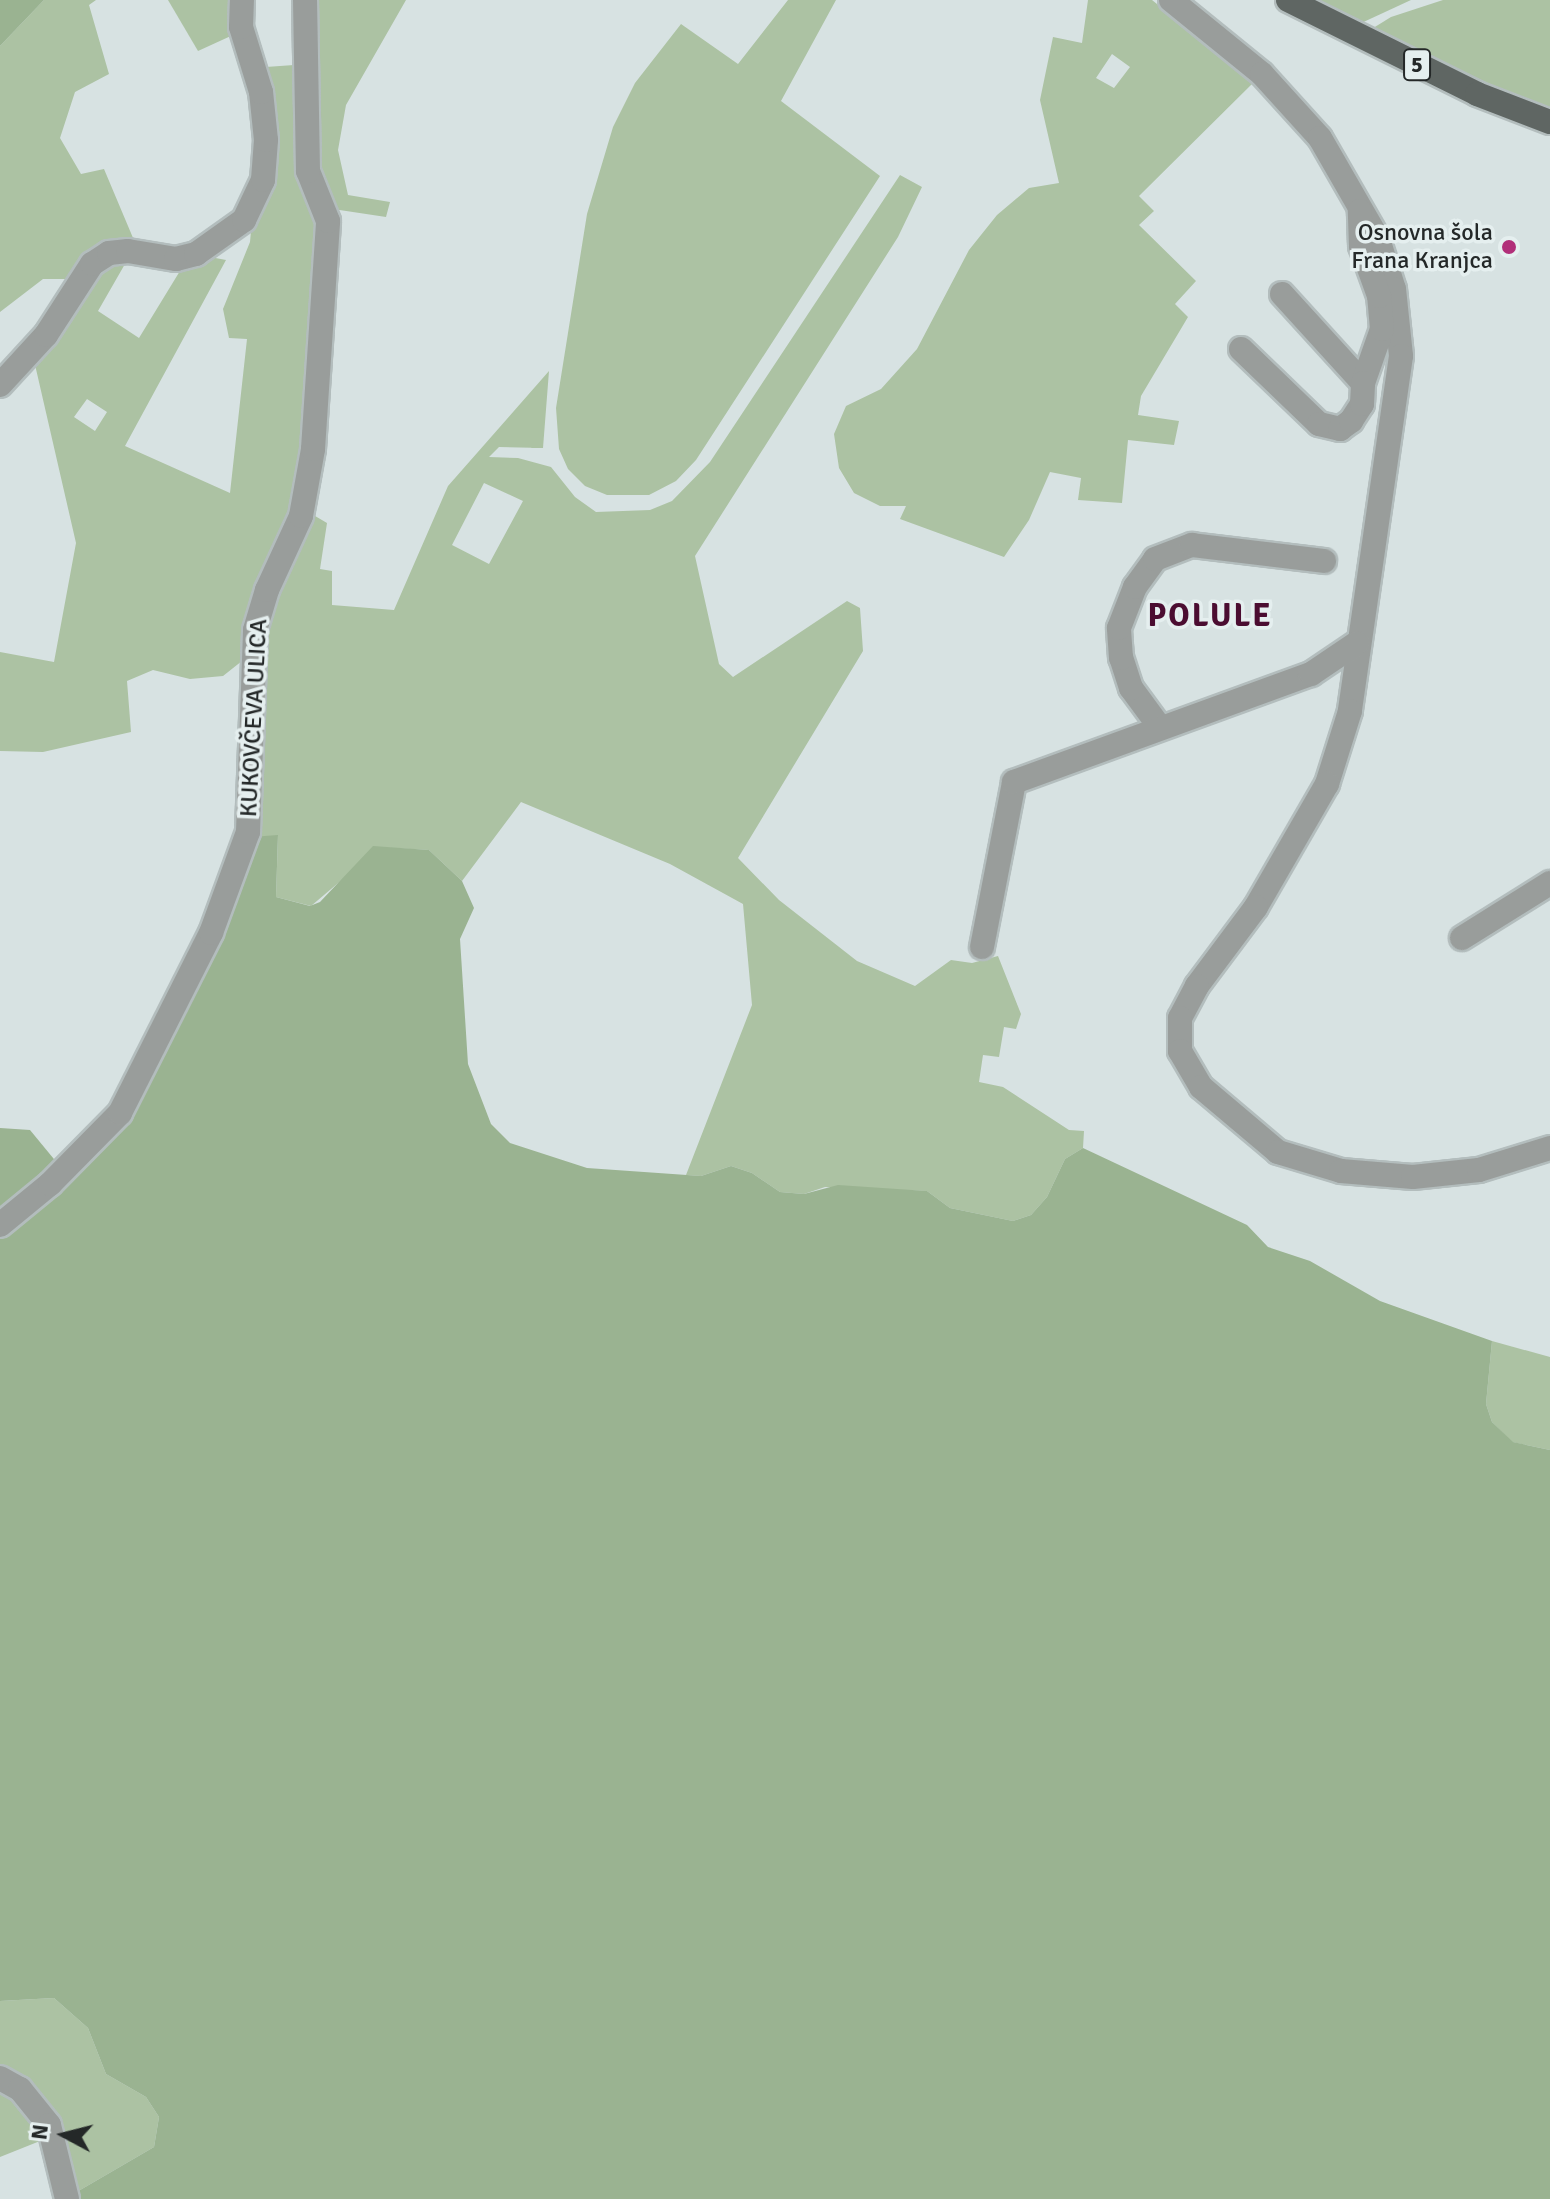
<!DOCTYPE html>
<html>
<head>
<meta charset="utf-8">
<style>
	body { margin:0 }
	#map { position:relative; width:1550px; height:2199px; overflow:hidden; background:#d7e2e2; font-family:Signika,sans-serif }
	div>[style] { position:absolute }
	.green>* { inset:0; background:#acc2a3 }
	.forest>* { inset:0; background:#9ab391 }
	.roads { filter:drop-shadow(2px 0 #b3bdbd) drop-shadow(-2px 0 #b3bdbd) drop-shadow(0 2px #b3bdbd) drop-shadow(0 -2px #b3bdbd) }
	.minor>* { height:24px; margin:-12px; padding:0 12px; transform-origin:12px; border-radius:12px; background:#999d9b }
	.major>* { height:24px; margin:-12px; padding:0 12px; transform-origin:12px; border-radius:12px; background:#5f6663 }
	.dots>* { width:22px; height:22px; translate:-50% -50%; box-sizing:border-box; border:4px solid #e5efef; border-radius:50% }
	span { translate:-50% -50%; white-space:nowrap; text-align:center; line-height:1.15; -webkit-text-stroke:7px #e5efef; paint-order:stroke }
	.shield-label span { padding:2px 6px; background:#e5efef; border:2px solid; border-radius:6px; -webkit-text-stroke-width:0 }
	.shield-label { font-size:22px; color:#242828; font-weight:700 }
	.poi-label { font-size:24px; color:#242828 }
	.right { translate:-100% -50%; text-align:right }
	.street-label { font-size:24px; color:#242828 }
	.district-label { font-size:32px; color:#4b0d31; font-weight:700; letter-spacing:2px }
	.north { position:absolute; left:24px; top:2095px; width:80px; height:80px; -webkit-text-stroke:6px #e5efef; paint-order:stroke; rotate:277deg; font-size:22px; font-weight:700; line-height:32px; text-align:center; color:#242828 }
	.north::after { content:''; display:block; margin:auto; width:28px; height:36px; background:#242828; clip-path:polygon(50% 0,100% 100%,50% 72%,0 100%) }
</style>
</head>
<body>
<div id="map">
	<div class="green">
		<i style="clip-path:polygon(44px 0,96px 0,89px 5px,109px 74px,75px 92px,60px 138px,81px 174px,104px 169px,136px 245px,74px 279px,43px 279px,0 312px,0 46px)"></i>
		<i style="clip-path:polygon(168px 0,234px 0,233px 35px,198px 51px)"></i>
		<i style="clip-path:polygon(313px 0,406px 0,346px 105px,338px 150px,348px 195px,390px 202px,386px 217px,333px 209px,316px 163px)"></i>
		<i style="clip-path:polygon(788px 0,836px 0,781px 101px,880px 176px,696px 460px,676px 481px,649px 495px,607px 495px,585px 486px,568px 469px,559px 449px,556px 408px,587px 214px,613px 127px,635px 83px,681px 24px,738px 64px)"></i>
		<i style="clip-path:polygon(evenodd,1088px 0,1152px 0,1254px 82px,1139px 196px,1154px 211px,1139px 225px,1196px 281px,1175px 304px,1188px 317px,1141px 396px,1138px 415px,1179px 421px,1174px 445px,1128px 440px,1122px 503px,1078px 500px,1081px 478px,1050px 472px,1029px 520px,1004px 557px,900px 519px,906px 506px,880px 506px,854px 493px,839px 468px,834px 434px,846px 406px,881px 389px,917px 349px,969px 250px,997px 215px,1029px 188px,1059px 183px,1040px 100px,1053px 37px,1082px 43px,1088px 0,1112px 54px,1130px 67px,1114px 88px,1096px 78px,1112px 54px)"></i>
		<i style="clip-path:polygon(1318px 0,1411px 0,1357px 25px)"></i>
		<i style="clip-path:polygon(1443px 0,1550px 0,1550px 111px,1370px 30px,1391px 17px)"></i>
		<i style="clip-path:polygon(evenodd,294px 65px,320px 227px,312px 362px,292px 521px,247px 657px,223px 676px,190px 679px,153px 670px,127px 681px,131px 732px,43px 752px,0 751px,0 652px,54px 662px,76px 543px,33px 356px,94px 270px,129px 257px,98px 311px,139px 338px,183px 266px,205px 256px,226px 260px,125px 446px,230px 493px,247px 339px,229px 338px,223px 309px,250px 242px,266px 67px,294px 65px,87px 399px,107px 412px,95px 431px,74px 417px,87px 399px)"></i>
		<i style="clip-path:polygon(evenodd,900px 175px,922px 187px,898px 237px,695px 556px,719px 664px,733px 677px,847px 601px,860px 608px,863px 651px,738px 858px,779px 900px,857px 961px,915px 986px,951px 960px,972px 963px,998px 956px,1021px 1014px,1016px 1029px,1004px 1027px,999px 1057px,983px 1055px,979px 1082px,1003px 1087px,1069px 1130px,1084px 1131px,1083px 1148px,1065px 1159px,1047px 1197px,1031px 1215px,1013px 1221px,950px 1208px,927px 1191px,825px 1187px,804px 1194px,780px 1192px,752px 1173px,731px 1166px,701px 1176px,686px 1175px,752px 1005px,743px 904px,670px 864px,521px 802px,462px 881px,429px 850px,373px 847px,357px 867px,311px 906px,276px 897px,278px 836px,252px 837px,267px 613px,310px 513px,327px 523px,320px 569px,332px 571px,332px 605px,394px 610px,448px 486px,549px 371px,543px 448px,499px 447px,489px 457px,518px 458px,551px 467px,575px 497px,596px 512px,650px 510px,672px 501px,710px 462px,900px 175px,484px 483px,523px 501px,489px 564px,452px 545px,484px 483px)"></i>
		<i style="clip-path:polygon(1492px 1341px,1550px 1357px,1550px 1450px,1512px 1442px,1492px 1422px,1486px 1404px)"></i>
		<i style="clip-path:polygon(54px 1998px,88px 2028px,106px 2074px,146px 2097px,159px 2117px,154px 2147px,75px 2193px,68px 2165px,0 2070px,0 2001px)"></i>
		<i style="clip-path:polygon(0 2087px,17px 2095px,45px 2139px,0 2157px)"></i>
	</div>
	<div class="forest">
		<i style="clip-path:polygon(0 0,44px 0,0 46px)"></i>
		<i style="clip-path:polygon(278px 835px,276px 897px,310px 906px,320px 902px,373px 846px,429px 850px,462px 881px,474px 908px,460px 939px,468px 1064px,491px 1124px,510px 1143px,587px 1168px,701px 1176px,731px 1166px,752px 1173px,780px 1192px,804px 1194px,838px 1185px,927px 1191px,950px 1208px,1013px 1221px,1031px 1215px,1047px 1197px,1065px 1159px,1083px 1148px,1247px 1225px,1268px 1247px,1310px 1261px,1380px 1301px,1492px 1341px,1486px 1404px,1492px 1422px,1513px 1442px,1550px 1450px,1550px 2199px,78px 2199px,75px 2193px,154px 2147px,159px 2117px,146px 2097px,106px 2074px,88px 2028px,54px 1998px,0 2001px,0 1235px,98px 1150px,252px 837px)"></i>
		<i style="clip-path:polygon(0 1128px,30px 1130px,58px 1164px,0 1211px)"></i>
	</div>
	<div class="roads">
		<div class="minor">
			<i style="left:1171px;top:0;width:117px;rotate:39.1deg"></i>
			<i style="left:1262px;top:74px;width:86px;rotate:47.8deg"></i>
			<i style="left:1320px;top:138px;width:116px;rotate:60.1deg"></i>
			<i style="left:1378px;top:239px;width:52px;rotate:72.3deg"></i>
			<i style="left:1394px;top:289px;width:67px;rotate:84deg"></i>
			<i style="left:1401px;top:356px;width:359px;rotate:98.2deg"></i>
			<i style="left:1350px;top:711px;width:77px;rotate:107.5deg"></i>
			<i style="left:1327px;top:784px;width:142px;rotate:120deg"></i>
			<i style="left:1256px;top:907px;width:99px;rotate:126.8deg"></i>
			<i style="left:1197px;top:986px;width:36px;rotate:118deg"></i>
			<i style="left:1180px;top:1018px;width:33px;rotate:90deg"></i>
			<i style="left:1180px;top:1051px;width:42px;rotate:59.7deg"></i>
			<i style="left:1201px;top:1087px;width:101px;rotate:40.2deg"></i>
			<i style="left:1278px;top:1152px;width:66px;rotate:16.8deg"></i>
			<i style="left:1341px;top:1171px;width:72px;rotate:4.8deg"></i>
			<i style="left:1413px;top:1177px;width:66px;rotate:-6.1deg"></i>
			<i style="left:1479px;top:1170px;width:74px;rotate:-17.2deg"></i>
			<i style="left:1282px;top:294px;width:120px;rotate:47.7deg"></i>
			<i style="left:1363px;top:383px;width:57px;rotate:-70.6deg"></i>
			<i style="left:1382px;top:329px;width:33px;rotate:-95deg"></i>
			<i style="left:1379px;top:296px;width:53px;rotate:-109.8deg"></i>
			<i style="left:1361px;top:246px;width:35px;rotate:-92deg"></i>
			<i style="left:1241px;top:349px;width:108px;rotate:43.9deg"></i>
			<i style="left:1319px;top:424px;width:22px;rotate:13deg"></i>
			<i style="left:1340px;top:429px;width:14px;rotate:-36deg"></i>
			<i style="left:1351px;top:421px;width:20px;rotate:-57deg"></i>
			<i style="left:1362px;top:404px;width:21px;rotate:-87deg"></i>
			<i style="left:0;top:385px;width:68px;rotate:-47.4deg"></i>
			<i style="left:46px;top:335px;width:85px;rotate:-57.1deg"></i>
			<i style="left:92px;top:264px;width:20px;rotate:-33deg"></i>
			<i style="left:109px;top:253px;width:19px;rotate:-6deg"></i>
			<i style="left:128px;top:251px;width:49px;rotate:9.5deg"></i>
			<i style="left:176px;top:259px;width:21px;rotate:-14deg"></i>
			<i style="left:196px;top:254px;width:59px;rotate:-35.3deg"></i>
			<i style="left:244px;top:220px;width:44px;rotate:-64.6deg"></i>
			<i style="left:263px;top:180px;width:40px;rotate:-85.7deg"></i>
			<i style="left:266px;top:140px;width:48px;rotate:-95.9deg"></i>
			<i style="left:261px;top:92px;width:68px;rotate:-107.1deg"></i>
			<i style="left:241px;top:27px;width:27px;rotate:-88deg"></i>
			<i style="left:1159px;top:726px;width:47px;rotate:-126.4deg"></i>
			<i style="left:1131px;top:688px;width:32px;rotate:-108deg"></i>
			<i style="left:1121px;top:658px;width:30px;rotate:-94deg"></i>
			<i style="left:1119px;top:628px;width:44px;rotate:-68.7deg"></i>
			<i style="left:1135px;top:587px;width:34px;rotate:-54deg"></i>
			<i style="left:1155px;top:559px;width:40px;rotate:-21deg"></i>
			<i style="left:1192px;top:545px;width:133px;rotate:6.9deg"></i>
			<i style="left:1462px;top:938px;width:104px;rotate:-32deg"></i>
			<i style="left:982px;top:947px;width:168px;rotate:-79deg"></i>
			<i style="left:1014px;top:782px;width:316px;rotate:-20deg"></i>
			<i style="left:1311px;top:674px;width:55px;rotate:-34deg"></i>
			<i style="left:0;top:1225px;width:65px;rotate:-39.4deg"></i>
			<i style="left:50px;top:1184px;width:100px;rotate:-45.4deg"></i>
			<i style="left:120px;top:1113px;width:202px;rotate:-63.2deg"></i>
			<i style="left:211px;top:933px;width:108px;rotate:-69.9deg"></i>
			<i style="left:248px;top:832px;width:202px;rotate:-88deg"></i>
			<i style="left:255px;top:630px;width:42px;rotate:-73.3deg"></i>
			<i style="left:267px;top:590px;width:81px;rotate:-65.3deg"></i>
			<i style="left:301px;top:516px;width:68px;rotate:-79.8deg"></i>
			<i style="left:313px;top:449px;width:228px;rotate:-86.2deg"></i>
			<i style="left:328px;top:221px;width:54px;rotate:-111.8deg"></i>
			<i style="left:308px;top:171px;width:171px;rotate:-91deg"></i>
			<i style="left:0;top:2078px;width:23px;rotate:29deg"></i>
			<i style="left:20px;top:2089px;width:46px;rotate:51.1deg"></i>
			<i style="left:49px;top:2125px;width:76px;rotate:76.3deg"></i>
		</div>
		<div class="major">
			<i style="left:1288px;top:0;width:211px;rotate:26.4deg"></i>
			<i style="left:1477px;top:94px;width:78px;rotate:21deg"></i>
		</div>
	</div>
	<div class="dots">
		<i style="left:1509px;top:247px;background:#b12f79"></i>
	</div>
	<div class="shield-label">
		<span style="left:1417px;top:65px">5</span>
	</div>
	<div class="poi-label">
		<span class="right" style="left:1493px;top:247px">Osnovna šola<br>Frana Kranjca</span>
	</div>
	<div class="street-label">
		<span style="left:254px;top:718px;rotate:-87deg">KUKOVČEVA ULICA</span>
	</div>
	<div class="district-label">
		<span style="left:1210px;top:616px">POLULE</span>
	</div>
	<div class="north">N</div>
</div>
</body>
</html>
